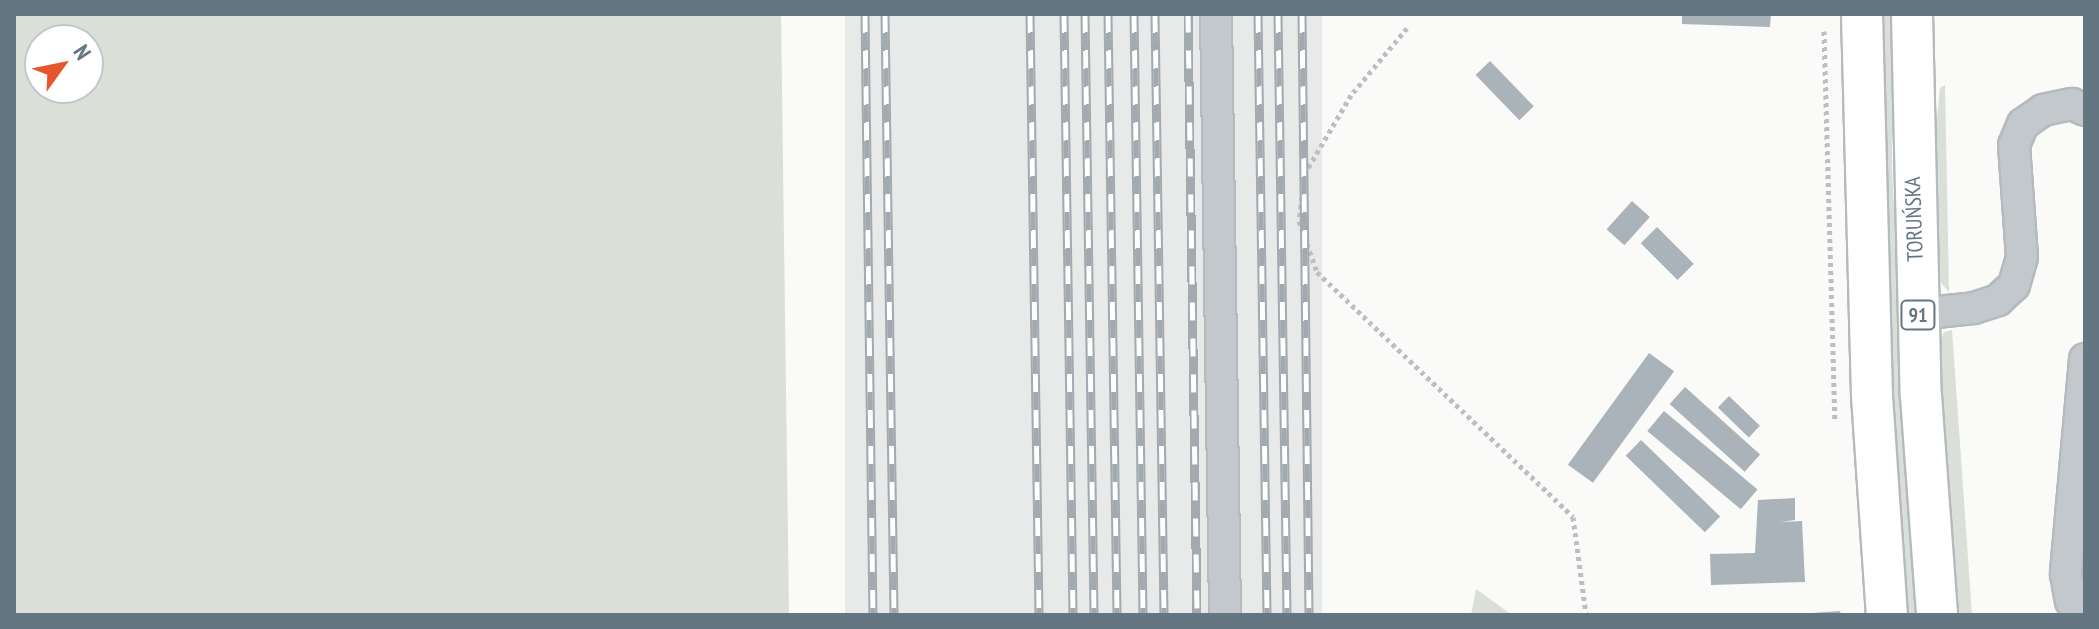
<!DOCTYPE html>
<html>
<head>
<meta charset="utf-8">
<style>
	body { margin:0 }
	#map { position:relative; width:2099px; height:629px; overflow:hidden; background:#fafaf8; font-family:"PT Sans Narrow",sans-serif }
	div>[style] { position:absolute }
	.built>* { inset:0; background:#e8e9e9; transform-origin:0 0 }
	.green>* { inset:0; background:#dadfd7 }
	.building>* { inset:0; background:#aab3b9; transform-origin:0 0 }
	.path>* { height:5px; margin-top:-2.5px; transform-origin:0; background:repeating-linear-gradient(90deg,#bbbfc2 0 4px,transparent 0 8px) }
	.roads { filter:drop-shadow(2px 0 #b5babe) drop-shadow(-2px 0 #b5babe) drop-shadow(0 2px #b5babe) drop-shadow(0 -2px #b5babe) }
	.minor>* { height:30px; margin:-15px; padding:0 15px; transform-origin:15px; border-radius:15px; background:#c3c8cc }
	.major>* { height:40px; margin:-20px; padding:0 20px; transform-origin:20px; border-radius:20px; background:#fff }
	.rail>* { height:9px; margin-top:-4.5px; transform-origin:0; background:repeating-linear-gradient(90deg,#fff 0 18px,#a2aab0 0 36px); box-sizing:border-box; border-block:2px solid #a2aab0 }
	span { translate:-50% -50%; white-space:nowrap; text-align:center; line-height:1.15; -webkit-text-stroke:8px #fff; paint-order:stroke }
	.shield-label span { padding:2px 6px; background:#fff; border:2px solid; border-radius:6px; -webkit-text-stroke-width:0 }
	.shield-label { font-size:20px; color:#657683; font-weight:700 }
	.street-label { font-size:22px; color:#657683 }
	.frame { position:absolute; inset:0; border:16px solid #657683; pointer-events:none }
	.north { position:absolute; left:24px; top:24px; width:80px; height:80px; box-sizing:border-box; background:#fff; border:2px solid #c1c8cd; border-radius:50%; rotate:57deg; font-size:22px; font-weight:700; line-height:32px; text-align:center; color:#657683 }
	.north::after { content:''; display:block; margin:auto; width:28px; height:36px; background:#e4572e; clip-path:polygon(50% 0,100% 100%,50% 72%,0 100%) }
</style>
</head>
<body>
<div id="map">
	<div class="built">
		<i style="left:845px;top:14px;width:477px;height:601px"></i>
	</div>
	<div class="green">
		<i style="clip-path:polygon(evenodd,14px 14px,781px 14px,789px 615px,14px 615px,14px 14px,88px 40px,88px 88px,40px 88px,40px 40px,88px 40px)"></i>
		<i style="clip-path:polygon(1882px 14px,1893px 14px,1892px 170px,1918px 615px,1906px 615px,1895px 482px,1881px 168px)"></i>
		<i style="clip-path:polygon(1945px 85px,1949px 292px,1935px 276px,1932px 171px,1940px 88px)"></i>
		<i style="clip-path:polygon(1952px 330px,1972px 615px,1957px 615px,1937px 351px,1944px 332px)"></i>
		<i style="clip-path:polygon(1476px 589px,1512px 615px,1471px 615px)"></i>
	</div>
	<div class="building">
		<i style="clip-path:polygon(1682px 14px,1771px 14px,1770px 27px,1682px 24px)"></i>
		<i style="left:1490px;top:61px;width:63px;height:20px;rotate:46deg"></i>
		<i style="left:1632px;top:201px;width:24px;height:38px;rotate:42deg"></i>
		<i style="left:1657px;top:227px;width:52px;height:23px;rotate:45deg"></i>
		<i style="left:1649px;top:353px;width:31px;height:138px;rotate:36deg"></i>
		<i style="left:1685px;top:387px;width:101px;height:23px;rotate:42deg"></i>
		<i style="left:1729px;top:396px;width:43px;height:16px;rotate:44deg"></i>
		<i style="left:1664px;top:411px;width:122px;height:26px;rotate:40deg"></i>
		<i style="left:1641px;top:440px;width:110px;height:22px;rotate:44deg"></i>
		<i style="clip-path:polygon(1795px 498px,1795px 520px,1780px 522px,1802px 521px,1805px 582px,1711px 585px,1710px 554px,1755px 553px,1758px 500px)"></i>
		<i style="clip-path:polygon(1840px 611px,1841px 615px,1812px 615px,1812px 613px)"></i>
	</div>
	<div class="path">
		<i style="left:1407px;top:28px;width:87px;rotate:129.9deg"></i>
		<i style="left:1351px;top:95px;width:91px;rotate:120.5deg"></i>
		<i style="left:1305px;top:173px;width:48px;rotate:97.1deg"></i>
		<i style="left:1299px;top:221px;width:54px;rotate:70.6deg"></i>
		<i style="left:1317px;top:272px;width:354px;rotate:43.7deg"></i>
		<i style="left:1573px;top:517px;width:99px;rotate:82.4deg"></i>
		<i style="left:1824px;top:31px;width:390px;rotate:88.4deg"></i>
	</div>
	<div class="roads">
		<div class="minor">
			<i style="left:1216px;top:14px;width:601px;rotate:89.14deg"></i>
			<i style="left:1918px;top:314px;width:56px;rotate:-6.1deg"></i>
			<i style="left:1974px;top:308px;width:25px;rotate:-18deg"></i>
			<i style="left:1998px;top:300px;width:22px;rotate:-43deg"></i>
			<i style="left:2014px;top:285px;width:29px;rotate:-74deg"></i>
			<i style="left:2022px;top:257px;width:112px;rotate:-94.1deg"></i>
			<i style="left:2014px;top:145px;width:23px;rotate:-67deg"></i>
			<i style="left:2023px;top:124px;width:24px;rotate:-35deg"></i>
			<i style="left:2043px;top:110px;width:30px;rotate:-12deg"></i>
			<i style="left:2072px;top:104px;width:14px;rotate:25deg"></i>
			<i style="left:2085px;top:359px;width:216px;rotate:95.1deg"></i>
			<i style="left:2066px;top:574px;width:27px;rotate:80deg"></i>
			<i style="left:2071px;top:601px;width:17px;rotate:33deg"></i>
		</div>
		<div class="major">
			<i style="left:1862px;top:14px;width:382px;rotate:88.5deg"></i>
			<i style="left:1872px;top:396px;width:220px;rotate:86.1deg"></i>
			<i style="left:1912px;top:14px;width:382px;rotate:88.7deg"></i>
			<i style="left:1921px;top:396px;width:220px;rotate:85.8deg"></i>
		</div>
	</div>
	<div class="rail">
		<i style="left:865px;top:14px;width:601px;rotate:89.24deg"></i>
		<i style="left:885px;top:14px;width:601px;rotate:89.14deg"></i>
		<i style="left:1030px;top:14px;width:601px;rotate:89.14deg"></i>
		<i style="left:1064px;top:14px;width:601px;rotate:89.14deg"></i>
		<i style="left:1085px;top:14px;width:601px;rotate:89.14deg"></i>
		<i style="left:1108px;top:14px;width:601px;rotate:89.14deg"></i>
		<i style="left:1134px;top:14px;width:601px;rotate:89.14deg"></i>
		<i style="left:1155px;top:14px;width:601px;rotate:89.14deg"></i>
		<i style="left:1188px;top:14px;width:601px;rotate:89.14deg"></i>
		<i style="left:1258px;top:14px;width:601px;rotate:89.14deg"></i>
		<i style="left:1278px;top:14px;width:601px;rotate:89.14deg"></i>
		<i style="left:1302px;top:14px;width:601px;rotate:89.33deg"></i>
	</div>
	<div class="shield-label">
		<span style="left:1918px;top:315px">91</span>
	</div>
	<div class="street-label">
		<span style="left:1914px;top:219px;rotate:-92deg">TORUŃSKA</span>
	</div>
	<div class="frame"></div>
	<div class="north">N</div>
</div>
</body>
</html>
